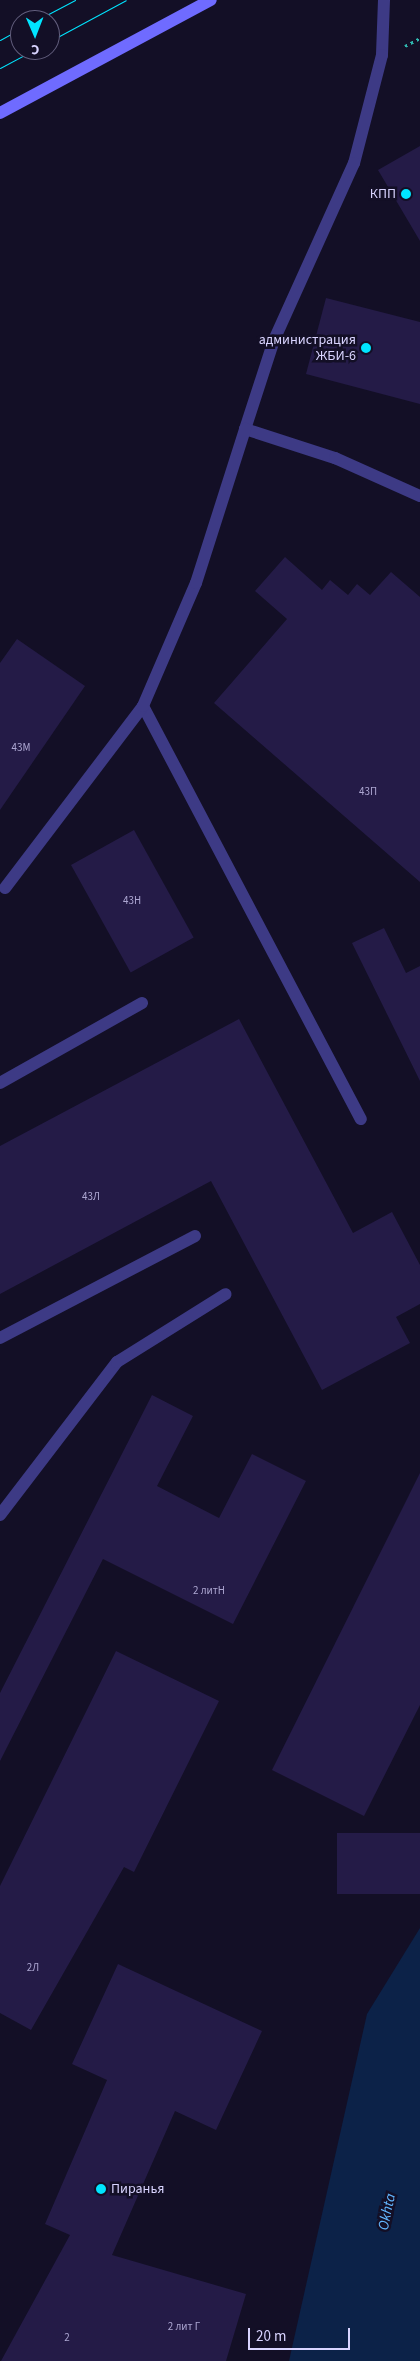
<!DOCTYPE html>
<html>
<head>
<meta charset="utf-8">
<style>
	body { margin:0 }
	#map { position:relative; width:420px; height:2361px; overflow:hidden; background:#130f26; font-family:"Source Sans 3",sans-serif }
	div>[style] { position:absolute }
	.water>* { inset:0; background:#0c2248 }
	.building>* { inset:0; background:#241b47; transform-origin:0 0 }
	.path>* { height:3px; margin-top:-1.5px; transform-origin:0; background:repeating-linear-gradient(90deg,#2fb8b0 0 2.5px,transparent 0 6.5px) }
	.lane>* { height:12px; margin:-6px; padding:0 6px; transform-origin:6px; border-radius:6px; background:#3d3a85 }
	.secondary>* { height:12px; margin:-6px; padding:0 6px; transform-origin:6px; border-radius:6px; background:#6f6bff }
	.tram>* { height:1px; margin:-0.5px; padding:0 0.5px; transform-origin:0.5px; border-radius:0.5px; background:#00e5ff }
	.dots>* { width:14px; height:14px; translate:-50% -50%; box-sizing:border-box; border:2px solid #130f26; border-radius:50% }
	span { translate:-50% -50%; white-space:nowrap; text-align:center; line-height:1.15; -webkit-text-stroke:5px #130f26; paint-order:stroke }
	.number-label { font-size:11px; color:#aca6d1 }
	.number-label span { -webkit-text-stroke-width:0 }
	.poi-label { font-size:14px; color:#d9d4ff }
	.right { translate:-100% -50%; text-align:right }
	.left { translate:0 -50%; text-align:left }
	.water-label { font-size:15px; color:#62b6ff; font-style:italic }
	.north { position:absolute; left:10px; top:10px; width:50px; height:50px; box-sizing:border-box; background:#130f26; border:1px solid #625e7d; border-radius:50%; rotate:179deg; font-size:14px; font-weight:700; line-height:20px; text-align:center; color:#d9d4ff }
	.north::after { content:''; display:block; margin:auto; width:18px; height:22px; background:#00e5ff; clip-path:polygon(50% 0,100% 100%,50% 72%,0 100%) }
	.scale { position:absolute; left:248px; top:2328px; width:102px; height:22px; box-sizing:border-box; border:2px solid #d9d4ff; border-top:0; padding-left:6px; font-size:15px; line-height:18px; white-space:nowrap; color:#d9d4ff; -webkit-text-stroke:4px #130f26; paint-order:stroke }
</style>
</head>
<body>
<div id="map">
	<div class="water">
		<i style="clip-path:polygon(420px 1928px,420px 2361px,289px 2361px,367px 2014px)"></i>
	</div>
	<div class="building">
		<i style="clip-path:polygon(420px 146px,420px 241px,378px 170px)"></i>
		<i style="clip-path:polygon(326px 298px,420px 322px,420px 404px,306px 374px)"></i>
		<i style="clip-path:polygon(285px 557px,322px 590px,330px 580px,348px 595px,357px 584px,370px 595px,391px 572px,420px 597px,420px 882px,214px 703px,287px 619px,255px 591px)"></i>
		<i style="clip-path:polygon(17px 639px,85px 686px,0 810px,0 663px)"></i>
		<i style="left:134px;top:830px;width:123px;height:72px;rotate:61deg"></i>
		<i style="clip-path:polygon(384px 928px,406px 973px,420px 966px,420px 1081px,352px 943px)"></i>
		<i style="clip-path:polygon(239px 1019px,353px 1233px,392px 1212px,420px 1265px,420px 1304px,396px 1317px,410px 1343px,322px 1390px,211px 1181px,0 1294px,0 1146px)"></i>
		<i style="clip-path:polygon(152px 1395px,193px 1416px,157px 1486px,219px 1518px,252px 1454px,306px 1481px,233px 1624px,103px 1559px,0 1761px,0 1693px)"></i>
		<i style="clip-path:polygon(420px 1473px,420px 1705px,364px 1816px,272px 1770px)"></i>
		<i style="clip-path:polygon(116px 1651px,219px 1701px,134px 1872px,124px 1867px,31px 2030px,0 2013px,0 1886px)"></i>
		<i style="left:420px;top:1833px;width:61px;height:83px;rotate:90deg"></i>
		<i style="clip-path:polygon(118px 1964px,262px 2031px,216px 2130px,175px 2111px,112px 2255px,246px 2294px,226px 2361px,1px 2361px,70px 2235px,45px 2224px,107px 2080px,72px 2064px)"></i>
	</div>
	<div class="path">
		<i style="left:405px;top:46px;width:17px;rotate:-28deg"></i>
	</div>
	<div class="lane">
		<i style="left:384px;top:0;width:55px;rotate:92.1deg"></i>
		<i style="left:382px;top:55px;width:112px;rotate:104.5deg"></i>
		<i style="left:354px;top:163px;width:194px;rotate:114.3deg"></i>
		<i style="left:274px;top:340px;width:94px;rotate:108deg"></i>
		<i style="left:245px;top:429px;width:95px;rotate:17.9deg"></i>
		<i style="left:335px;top:458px;width:93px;rotate:24.1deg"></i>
		<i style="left:143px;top:706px;width:467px;rotate:62.2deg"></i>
		<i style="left:5px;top:888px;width:228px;rotate:-52.8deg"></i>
		<i style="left:143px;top:706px;width:134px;rotate:-66.7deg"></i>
		<i style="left:196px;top:583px;width:162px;rotate:-72.3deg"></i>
		<i style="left:0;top:1083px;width:163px;rotate:-29.4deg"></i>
		<i style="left:0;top:1338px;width:220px;rotate:-27.6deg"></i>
		<i style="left:0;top:1515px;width:193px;rotate:-52.6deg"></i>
		<i style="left:117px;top:1362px;width:128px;rotate:-32deg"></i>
	</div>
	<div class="secondary">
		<i style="left:0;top:113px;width:239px;rotate:-28.2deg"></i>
	</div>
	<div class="tram">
		<i style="left:37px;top:20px;width:43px;rotate:-27.8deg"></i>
		<i style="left:0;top:40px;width:23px;rotate:-29deg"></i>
		<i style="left:50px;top:41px;width:86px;rotate:-28.3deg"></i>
		<i style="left:0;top:68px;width:38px;rotate:-28deg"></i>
	</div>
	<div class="dots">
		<i style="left:406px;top:194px;background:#00e5ff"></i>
		<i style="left:366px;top:348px;background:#00e5ff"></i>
		<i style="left:101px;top:2189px;background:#00e5ff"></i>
	</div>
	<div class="number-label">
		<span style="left:21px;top:748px">43М</span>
		<span style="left:368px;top:792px">43П</span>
		<span style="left:132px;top:901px">43Н</span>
		<span style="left:91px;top:1197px">43Л</span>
		<span style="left:209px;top:1591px">2 литН</span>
		<span style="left:33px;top:1968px">2Л</span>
		<span style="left:184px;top:2327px">2 лит Г</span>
		<span style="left:67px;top:2338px">2</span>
	</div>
	<div class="poi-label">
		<span class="right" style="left:396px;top:194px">КПП</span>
		<span class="right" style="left:356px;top:348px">администрация<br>ЖБИ-6</span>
		<span class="left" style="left:111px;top:2189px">Пиранья</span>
	</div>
	<div class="water-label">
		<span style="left:387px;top:2212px;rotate:-78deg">Okhta</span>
	</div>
	<div class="north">С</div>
	<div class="scale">20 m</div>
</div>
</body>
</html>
